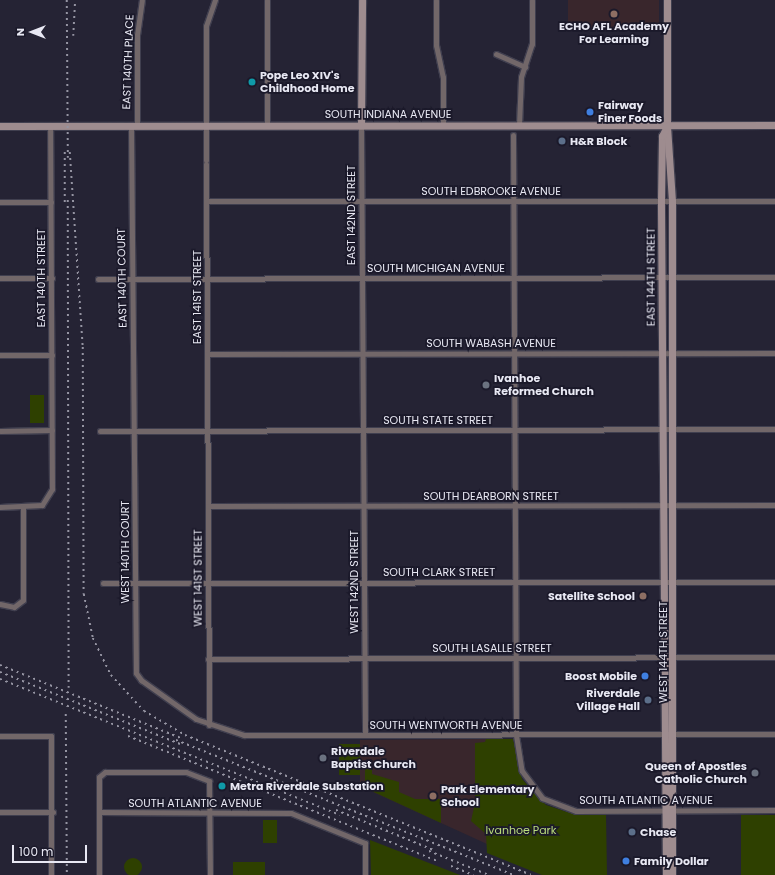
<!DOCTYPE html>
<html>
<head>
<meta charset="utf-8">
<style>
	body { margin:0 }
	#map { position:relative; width:775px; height:875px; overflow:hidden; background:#252334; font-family:Poppins,sans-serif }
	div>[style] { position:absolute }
	.education>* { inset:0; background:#39262c; transform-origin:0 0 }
	.green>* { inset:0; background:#2e4000; transform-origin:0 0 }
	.round { border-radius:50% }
	.roads { filter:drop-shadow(1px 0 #403f4f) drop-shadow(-1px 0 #403f4f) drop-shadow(0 1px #403f4f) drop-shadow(0 -1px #403f4f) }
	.street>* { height:5px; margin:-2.5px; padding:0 2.5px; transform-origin:2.5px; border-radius:2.5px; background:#726769 }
	.secondary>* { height:7px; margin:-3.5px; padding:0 3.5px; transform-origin:3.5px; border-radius:3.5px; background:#9e8c8f }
	.rail>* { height:1.5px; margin-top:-0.75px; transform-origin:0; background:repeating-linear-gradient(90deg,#9594a2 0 2px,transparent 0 6px) }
	.dots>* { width:11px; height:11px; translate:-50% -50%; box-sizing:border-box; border:2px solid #1b192a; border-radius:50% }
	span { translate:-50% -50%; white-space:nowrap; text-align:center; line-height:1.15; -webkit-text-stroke:3.5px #1b192a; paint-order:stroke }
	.poi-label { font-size:11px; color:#e8e8f3; font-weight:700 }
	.left { translate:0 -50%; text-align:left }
	.right { translate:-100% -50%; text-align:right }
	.street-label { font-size:11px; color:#e8e8f3 }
	.park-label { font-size:11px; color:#badc7d }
	.north { position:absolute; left:12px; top:12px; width:40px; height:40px; -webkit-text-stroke:3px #1b192a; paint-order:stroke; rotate:270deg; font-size:11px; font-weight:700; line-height:16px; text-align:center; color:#e8e8f3 }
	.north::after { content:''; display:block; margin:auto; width:14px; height:18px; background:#e8e8f3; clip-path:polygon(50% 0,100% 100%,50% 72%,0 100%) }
	.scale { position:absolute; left:12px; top:845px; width:75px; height:18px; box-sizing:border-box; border:2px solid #e8e8f3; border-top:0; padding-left:5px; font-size:12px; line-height:14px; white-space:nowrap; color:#e8e8f3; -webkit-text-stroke:3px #1b192a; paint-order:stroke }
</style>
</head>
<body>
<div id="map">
	<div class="education">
		<i style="left:568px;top:0;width:91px;height:28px"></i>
		<i style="clip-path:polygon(486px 739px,487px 844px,360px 786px,360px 740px)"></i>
	</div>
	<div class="green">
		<i style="left:30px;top:395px;width:14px;height:28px"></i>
		<i style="clip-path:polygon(486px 739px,513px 739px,522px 779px,546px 805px,576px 815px,606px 815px,607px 875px,542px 875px,487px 853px,486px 834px,471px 821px,475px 803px,475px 743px,485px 742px)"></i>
		<i style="left:339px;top:744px;width:21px;height:31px"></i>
		<i style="clip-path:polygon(365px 763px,372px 766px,372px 774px,399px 782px,399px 792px,415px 799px,441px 799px,441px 823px,365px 788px)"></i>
		<i style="left:741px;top:815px;width:34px;height:60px"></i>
		<i style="left:263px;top:820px;width:14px;height:23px"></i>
		<i style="clip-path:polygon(370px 840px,460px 875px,371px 875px)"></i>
		<i class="round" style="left:124px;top:858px;width:18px;height:18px"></i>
		<i style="left:233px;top:862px;width:32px;height:13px"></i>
	</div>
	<div class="roads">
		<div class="street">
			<i style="left:267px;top:0;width:125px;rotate:90deg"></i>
			<i style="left:436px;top:0;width:45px;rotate:90deg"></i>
			<i style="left:436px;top:45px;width:33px;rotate:78deg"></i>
			<i style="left:443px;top:77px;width:48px;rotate:90deg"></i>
			<i style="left:496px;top:54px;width:32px;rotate:24deg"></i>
			<i style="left:361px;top:125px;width:610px;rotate:89.62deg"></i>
			<i style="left:519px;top:125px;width:48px;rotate:-87.6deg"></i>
			<i style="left:521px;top:77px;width:35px;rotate:-72deg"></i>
			<i style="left:532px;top:44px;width:44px;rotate:-90deg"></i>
			<i style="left:131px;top:126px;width:547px;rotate:89.48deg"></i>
			<i style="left:136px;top:673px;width:9px;rotate:54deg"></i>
			<i style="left:141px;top:680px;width:67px;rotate:35.3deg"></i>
			<i style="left:196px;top:719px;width:51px;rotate:18.4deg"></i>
			<i style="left:244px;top:735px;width:531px;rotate:-0.11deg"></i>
			<i style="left:137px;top:126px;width:91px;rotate:-90deg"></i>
			<i style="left:137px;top:35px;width:35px;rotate:-82deg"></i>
			<i style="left:513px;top:135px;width:600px;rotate:89.71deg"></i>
			<i style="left:516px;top:735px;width:36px;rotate:81deg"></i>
			<i style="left:522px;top:771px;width:34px;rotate:53deg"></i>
			<i style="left:542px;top:798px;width:36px;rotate:21deg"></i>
			<i style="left:576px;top:811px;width:199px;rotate:-0.3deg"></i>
			<i style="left:206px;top:160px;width:134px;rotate:-90deg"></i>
			<i style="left:206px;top:26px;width:28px;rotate:-71deg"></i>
			<i style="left:206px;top:164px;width:561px;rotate:89.69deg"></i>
			<i style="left:206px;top:201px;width:569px"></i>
			<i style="left:0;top:202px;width:51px"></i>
			<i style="left:0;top:278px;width:52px"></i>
			<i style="left:98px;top:279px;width:677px;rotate:-0.17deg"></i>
			<i style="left:207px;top:354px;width:568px;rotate:-0.1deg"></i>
			<i style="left:0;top:355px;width:52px"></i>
			<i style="left:0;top:431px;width:52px;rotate:-1.1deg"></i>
			<i style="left:100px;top:431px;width:675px;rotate:-0.17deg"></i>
			<i style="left:208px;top:506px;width:567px;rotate:-0.1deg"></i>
			<i style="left:0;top:507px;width:42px;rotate:-2.7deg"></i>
			<i style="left:42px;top:505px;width:19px;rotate:-58deg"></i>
			<i style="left:52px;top:489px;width:363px;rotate:-90.3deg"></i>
			<i style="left:103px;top:583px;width:672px;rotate:-0.09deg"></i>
			<i style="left:0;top:604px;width:14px;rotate:12deg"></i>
			<i style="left:14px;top:607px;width:11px;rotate:-38deg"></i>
			<i style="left:23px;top:600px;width:93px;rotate:-90deg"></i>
			<i style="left:208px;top:659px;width:567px;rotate:-0.2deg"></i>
			<i style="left:0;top:736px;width:51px"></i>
			<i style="left:51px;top:736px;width:139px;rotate:90deg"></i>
			<i style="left:0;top:812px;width:53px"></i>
			<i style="left:99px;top:812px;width:192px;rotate:0.3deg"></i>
			<i style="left:291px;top:813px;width:80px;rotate:22.1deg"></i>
			<i style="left:365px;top:843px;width:32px;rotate:90deg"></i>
			<i style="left:99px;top:875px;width:98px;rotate:-90deg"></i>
			<i style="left:99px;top:777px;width:8px;rotate:-40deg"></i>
			<i style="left:105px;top:772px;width:81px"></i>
			<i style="left:186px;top:772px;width:25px;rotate:21deg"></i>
			<i style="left:209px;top:781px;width:94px;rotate:89.4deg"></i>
		</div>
		<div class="secondary">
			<i style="left:667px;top:0;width:126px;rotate:90deg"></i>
			<i style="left:667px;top:126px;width:75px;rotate:86.2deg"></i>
			<i style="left:672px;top:201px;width:674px;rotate:90deg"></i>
			<i style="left:361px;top:125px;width:125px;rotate:-89.5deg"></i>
			<i style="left:0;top:126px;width:775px;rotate:-0.07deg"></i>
			<i style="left:666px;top:875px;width:674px;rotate:-90.43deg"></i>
			<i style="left:661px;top:201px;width:65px;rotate:-89.1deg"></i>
			<i style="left:662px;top:136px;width:11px;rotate:-63deg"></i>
		</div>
	</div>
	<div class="rail">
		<i style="left:67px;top:0;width:158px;rotate:89.6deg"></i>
		<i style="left:73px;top:36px;width:36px;rotate:-87deg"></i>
		<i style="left:65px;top:152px;width:54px;rotate:90deg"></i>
		<i style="left:70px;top:152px;width:195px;rotate:86.2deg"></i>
		<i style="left:83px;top:347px;width:247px;rotate:89.8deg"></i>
		<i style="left:84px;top:594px;width:45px;rotate:78.4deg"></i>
		<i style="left:93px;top:638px;width:41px;rotate:64.1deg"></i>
		<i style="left:111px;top:675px;width:49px;rotate:47.5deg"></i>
		<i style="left:144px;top:711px;width:48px;rotate:30.3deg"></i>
		<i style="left:185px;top:735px;width:373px;rotate:22deg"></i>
		<i style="left:68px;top:200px;width:488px;rotate:89.9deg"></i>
		<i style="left:0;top:665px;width:197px;rotate:22deg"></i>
		<i style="left:0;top:672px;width:194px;rotate:21.8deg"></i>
		<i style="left:0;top:679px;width:366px;rotate:21.8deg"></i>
		<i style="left:66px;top:714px;width:161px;rotate:89.6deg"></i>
		<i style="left:128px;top:736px;width:334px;rotate:22deg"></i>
		<i style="left:176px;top:740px;width:363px;rotate:21.8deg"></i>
		<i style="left:336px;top:810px;width:108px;rotate:22.3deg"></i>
		<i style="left:429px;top:851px;width:65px;rotate:21.8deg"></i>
		<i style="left:451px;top:866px;width:24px;rotate:22deg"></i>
	</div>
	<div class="dots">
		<i style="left:614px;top:14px;background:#8d6e63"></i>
		<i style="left:252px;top:82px;background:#0f9aa8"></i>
		<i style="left:590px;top:112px;background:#3f7fe0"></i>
		<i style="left:562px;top:141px;background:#5c6f8a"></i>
		<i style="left:486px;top:385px;background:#6b7280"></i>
		<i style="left:643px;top:596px;background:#8d6e63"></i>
		<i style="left:645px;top:676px;background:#3f7fe0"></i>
		<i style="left:648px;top:700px;background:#5c6f8a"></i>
		<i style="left:323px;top:758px;background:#6b7280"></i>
		<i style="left:755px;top:773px;background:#6b7280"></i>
		<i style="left:222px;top:786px;background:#0f9aa8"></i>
		<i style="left:433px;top:796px;background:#8d6e63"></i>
		<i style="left:632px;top:832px;background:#5c6f8a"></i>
		<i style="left:626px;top:861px;background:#3f7fe0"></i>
	</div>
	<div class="poi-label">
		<span style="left:614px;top:33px">ECHO AFL Academy<br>For Learning</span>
		<span class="left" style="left:260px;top:82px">Pope Leo XIV's<br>Childhood Home</span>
		<span class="left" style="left:598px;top:112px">Fairway<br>Finer Foods</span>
		<span class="left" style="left:570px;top:141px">H&amp;R Block</span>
		<span class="left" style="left:494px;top:385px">Ivanhoe<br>Reformed Church</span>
		<span class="right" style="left:635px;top:596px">Satellite School</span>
		<span class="right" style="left:637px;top:676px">Boost Mobile</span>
		<span class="right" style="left:640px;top:700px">Riverdale<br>Village Hall</span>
		<span class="left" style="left:331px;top:758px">Riverdale<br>Baptist Church</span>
		<span class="right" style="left:747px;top:773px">Queen of Apostles<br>Catholic Church</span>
		<span class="left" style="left:230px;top:786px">Metra Riverdale Substation</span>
		<span class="left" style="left:441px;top:796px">Park Elementary<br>School</span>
		<span class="left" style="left:640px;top:832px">Chase</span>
		<span class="left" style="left:634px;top:861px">Family Dollar</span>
	</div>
	<div class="street-label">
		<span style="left:128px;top:62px;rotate:-88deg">EAST 140TH PLACE</span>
		<span style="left:388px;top:114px">SOUTH INDIANA AVENUE</span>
		<span style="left:491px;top:191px">SOUTH EDBROOKE AVENUE</span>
		<span style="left:351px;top:215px;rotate:-90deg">EAST 142ND STREET</span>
		<span style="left:436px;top:268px">SOUTH MICHIGAN AVENUE</span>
		<span style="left:651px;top:277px;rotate:-90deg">EAST 144TH STREET</span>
		<span style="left:41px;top:278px;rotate:-90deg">EAST 140TH STREET</span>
		<span style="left:122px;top:278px;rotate:-91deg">EAST 140TH COURT</span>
		<span style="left:197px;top:297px;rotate:-90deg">EAST 141ST STREET</span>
		<span style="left:491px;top:343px">SOUTH WABASH AVENUE</span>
		<span style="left:438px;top:420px">SOUTH STATE STREET</span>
		<span style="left:491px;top:496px">SOUTH DEARBORN STREET</span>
		<span style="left:125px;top:552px;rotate:-90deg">WEST 140TH COURT</span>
		<span style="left:439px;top:572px">SOUTH CLARK STREET</span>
		<span style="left:198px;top:578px;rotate:-90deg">WEST 141ST STREET</span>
		<span style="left:354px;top:582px;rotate:-90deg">WEST 142ND STREET</span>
		<span style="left:492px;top:648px">SOUTH LASALLE STREET</span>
		<span style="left:663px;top:652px;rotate:-90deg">WEST 144TH STREET</span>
		<span style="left:446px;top:725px">SOUTH WENTWORTH AVENUE</span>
		<span style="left:646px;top:800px">SOUTH ATLANTIC AVENUE</span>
		<span style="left:195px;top:803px">SOUTH ATLANTIC AVENUE</span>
	</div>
	<div class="park-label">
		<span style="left:521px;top:830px">Ivanhoe Park</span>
	</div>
	<div class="north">N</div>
	<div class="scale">100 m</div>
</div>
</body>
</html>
